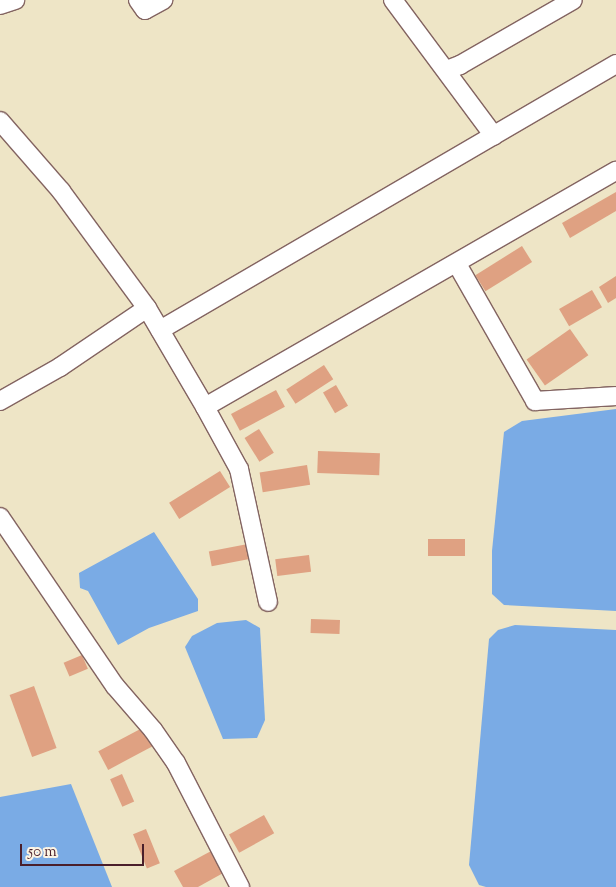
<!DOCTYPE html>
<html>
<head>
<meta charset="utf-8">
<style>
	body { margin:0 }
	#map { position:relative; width:616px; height:887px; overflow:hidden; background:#eee5c6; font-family:"Sorts Mill Goudy",serif }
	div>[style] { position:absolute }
	.water>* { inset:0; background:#7aabe5 }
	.building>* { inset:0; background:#dfa182; transform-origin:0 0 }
	.roads { filter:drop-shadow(1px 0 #836461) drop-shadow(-1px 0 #836461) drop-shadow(0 1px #836461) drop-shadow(0 -1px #836461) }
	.street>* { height:18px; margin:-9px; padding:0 9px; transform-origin:9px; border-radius:9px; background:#fff }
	span { translate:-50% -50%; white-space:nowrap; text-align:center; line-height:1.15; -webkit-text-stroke:4px #fcf5e5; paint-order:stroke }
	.scale { position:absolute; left:20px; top:844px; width:124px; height:22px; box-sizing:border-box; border:2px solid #4a1f2b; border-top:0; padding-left:6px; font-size:15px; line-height:18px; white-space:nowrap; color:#4a1f2b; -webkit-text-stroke:4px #fcf5e5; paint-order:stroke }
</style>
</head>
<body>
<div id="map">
	<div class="water">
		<i style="clip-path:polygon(616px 409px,616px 611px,504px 605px,492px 594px,492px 551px,504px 432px,522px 421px)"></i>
		<i style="clip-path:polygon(154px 532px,198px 599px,198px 611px,149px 628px,118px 645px,88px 591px,80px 588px,79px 573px)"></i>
		<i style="clip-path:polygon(246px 620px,260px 628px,265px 720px,257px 738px,223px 739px,185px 647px,192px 636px,217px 623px)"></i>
		<i style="clip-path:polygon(515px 625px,616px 630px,616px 887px,486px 887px,479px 885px,469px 865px,489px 639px,498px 630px)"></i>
		<i style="clip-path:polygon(71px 784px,112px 887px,0 887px,0 797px)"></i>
	</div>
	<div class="building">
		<i style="clip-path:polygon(616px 192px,616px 211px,570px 238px,562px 223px)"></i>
		<i style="left:522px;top:246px;width:19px;height:55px;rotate:58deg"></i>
		<i style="clip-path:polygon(616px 276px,616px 298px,608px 303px,599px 287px)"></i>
		<i style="left:592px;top:290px;width:20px;height:38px;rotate:60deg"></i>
		<i style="left:570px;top:329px;width:32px;height:53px;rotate:55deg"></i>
		<i style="left:324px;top:365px;width:17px;height:45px;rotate:57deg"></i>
		<i style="left:336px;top:385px;width:24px;height:15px;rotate:60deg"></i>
		<i style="left:276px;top:390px;width:19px;height:51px;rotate:62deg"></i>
		<i style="left:259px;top:429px;width:28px;height:17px;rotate:58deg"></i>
		<i style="left:318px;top:451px;width:62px;height:22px;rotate:2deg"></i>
		<i style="left:307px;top:465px;width:20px;height:48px;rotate:81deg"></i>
		<i style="left:220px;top:471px;width:19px;height:60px;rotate:58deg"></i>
		<i style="left:428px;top:539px;width:37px;height:17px"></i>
		<i style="left:253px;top:543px;width:15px;height:45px;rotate:79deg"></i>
		<i style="left:309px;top:555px;width:17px;height:34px;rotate:83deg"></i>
		<i style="left:311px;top:619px;width:29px;height:14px;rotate:2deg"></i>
		<i style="left:82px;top:655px;width:15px;height:20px;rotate:67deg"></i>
		<i style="left:34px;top:686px;width:66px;height:26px;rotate:70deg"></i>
		<i style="left:146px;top:726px;width:21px;height:54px;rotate:62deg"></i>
		<i style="left:122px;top:774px;width:30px;height:13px;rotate:66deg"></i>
		<i style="left:264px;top:815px;width:21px;height:40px;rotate:61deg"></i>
		<i style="left:146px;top:829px;width:37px;height:14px;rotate:68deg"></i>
		<i style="clip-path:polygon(213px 850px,225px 872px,198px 887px,183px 887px,174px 871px)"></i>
	</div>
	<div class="roads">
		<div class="street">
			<i style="left:138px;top:0;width:12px;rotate:55deg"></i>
			<i style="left:145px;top:10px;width:21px;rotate:-29deg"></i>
			<i style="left:393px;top:0;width:169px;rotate:53.4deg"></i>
			<i style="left:0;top:5px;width:16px;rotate:-18deg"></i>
			<i style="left:447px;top:70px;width:14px;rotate:-21deg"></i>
			<i style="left:460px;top:65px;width:130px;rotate:-29.9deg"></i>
			<i style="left:0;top:121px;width:93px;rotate:48.9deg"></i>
			<i style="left:61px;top:191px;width:145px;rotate:53.7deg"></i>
			<i style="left:147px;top:308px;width:115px;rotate:59.6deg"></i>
			<i style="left:205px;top:407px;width:71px;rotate:61.3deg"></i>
			<i style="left:239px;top:469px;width:136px;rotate:77.7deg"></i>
			<i style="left:457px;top:264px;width:158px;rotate:60.3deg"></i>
			<i style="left:535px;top:401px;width:81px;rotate:-3.5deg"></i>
			<i style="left:160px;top:330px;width:528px;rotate:-30.26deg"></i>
			<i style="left:0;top:401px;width:69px;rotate:-29.5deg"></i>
			<i style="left:60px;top:367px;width:105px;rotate:-34.1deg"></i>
			<i style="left:205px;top:407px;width:474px;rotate:-29.9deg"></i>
			<i style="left:0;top:517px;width:204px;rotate:55.8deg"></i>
			<i style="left:115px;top:686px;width:58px;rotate:49.2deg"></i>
			<i style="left:153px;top:730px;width:40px;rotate:55.1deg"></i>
			<i style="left:176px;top:763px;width:140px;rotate:62.7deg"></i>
		</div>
	</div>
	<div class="scale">50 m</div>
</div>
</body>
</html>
